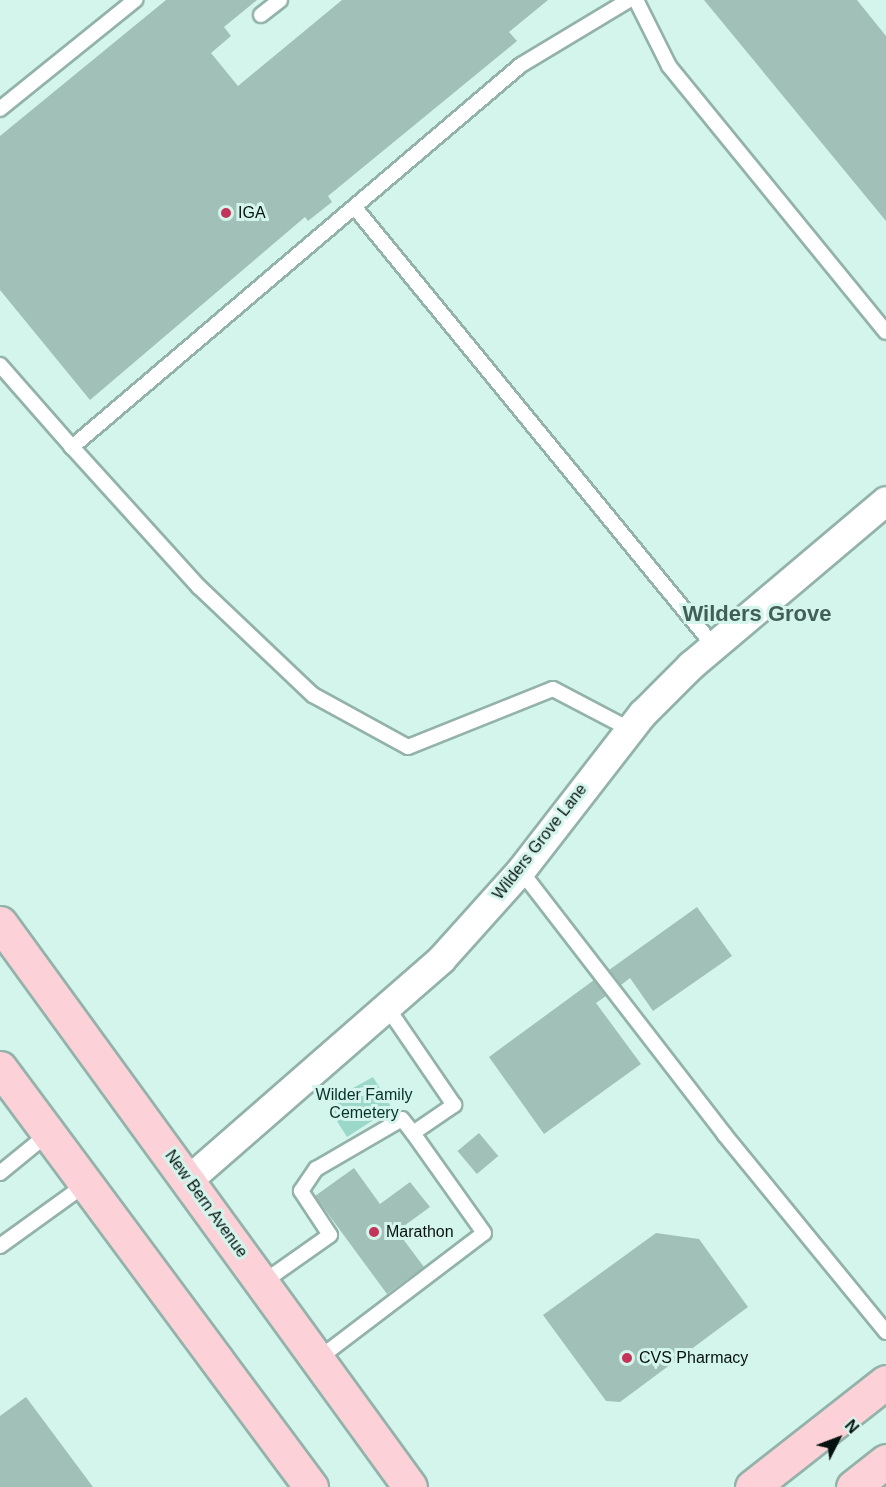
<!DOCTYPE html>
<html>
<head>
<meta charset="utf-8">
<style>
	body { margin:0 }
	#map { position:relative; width:886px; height:1487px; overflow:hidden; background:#d4f5ec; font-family:Arial,sans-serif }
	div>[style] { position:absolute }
	.green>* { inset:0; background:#9bd8c9 }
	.building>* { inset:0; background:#a1c1b8; transform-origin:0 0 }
	.roads { filter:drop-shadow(2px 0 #93b2aa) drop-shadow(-2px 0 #93b2aa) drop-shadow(0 2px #93b2aa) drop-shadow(0 -2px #93b2aa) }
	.service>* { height:14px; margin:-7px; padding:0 7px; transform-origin:7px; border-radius:7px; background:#fff }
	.minor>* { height:28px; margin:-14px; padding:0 14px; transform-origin:14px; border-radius:14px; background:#fff }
	.primary>* { height:33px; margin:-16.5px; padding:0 16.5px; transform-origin:16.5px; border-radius:16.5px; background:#fcd1d7 }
	.dots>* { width:16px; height:16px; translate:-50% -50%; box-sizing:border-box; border:3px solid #d4f5ec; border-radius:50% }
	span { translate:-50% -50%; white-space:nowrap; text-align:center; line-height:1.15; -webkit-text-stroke:6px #d4f5ec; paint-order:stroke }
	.poi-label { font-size:16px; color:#06120f }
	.left { translate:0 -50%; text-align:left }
	.street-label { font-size:16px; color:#06120f }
	.park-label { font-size:16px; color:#06322a }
	.district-label { font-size:22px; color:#415f57; font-weight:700 }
	.north { position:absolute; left:808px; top:1409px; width:60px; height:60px; -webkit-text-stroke:4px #d4f5ec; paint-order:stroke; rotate:48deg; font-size:16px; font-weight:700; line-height:24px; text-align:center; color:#06120f }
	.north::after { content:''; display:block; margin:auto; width:21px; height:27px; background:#06120f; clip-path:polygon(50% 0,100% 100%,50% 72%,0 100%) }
</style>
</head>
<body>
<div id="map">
	<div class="green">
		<i style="clip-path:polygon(373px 1077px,392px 1108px,347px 1137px,330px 1110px,344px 1093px)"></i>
	</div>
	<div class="building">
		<i style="clip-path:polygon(166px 0,257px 0,224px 27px,231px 36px,211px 53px,238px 86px,342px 0,548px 0,509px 32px,517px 41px,328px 196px,332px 202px,308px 221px,305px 217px,90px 400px,0 290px,0 136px)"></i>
		<i style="clip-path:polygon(704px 0,857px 0,886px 36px,886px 221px)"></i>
		<i style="clip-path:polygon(697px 907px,732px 956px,653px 1011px,630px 978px,621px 985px,609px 970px)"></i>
		<i style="clip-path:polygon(594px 980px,606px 996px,596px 1003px,641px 1064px,544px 1134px,489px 1057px)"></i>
		<i style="left:479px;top:1133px;width:30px;height:28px;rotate:50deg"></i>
		<i style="clip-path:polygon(354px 1168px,380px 1204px,410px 1182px,430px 1207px,397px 1231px,424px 1267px,387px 1294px,315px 1196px)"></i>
		<i style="clip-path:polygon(656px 1233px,699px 1239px,748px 1307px,620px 1402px,606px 1401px,543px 1315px)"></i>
		<i style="clip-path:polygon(26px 1397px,93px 1487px,0 1487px,0 1416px)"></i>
	</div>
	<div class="roads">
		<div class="service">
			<i style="left:629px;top:0;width:126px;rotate:149deg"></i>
			<i style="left:521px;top:65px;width:590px;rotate:139.61deg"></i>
			<i style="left:72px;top:447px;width:189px;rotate:47.8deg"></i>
			<i style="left:199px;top:587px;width:157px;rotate:43.5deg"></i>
			<i style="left:313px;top:695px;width:108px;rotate:28.7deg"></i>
			<i style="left:408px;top:747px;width:156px;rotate:-21.8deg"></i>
			<i style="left:553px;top:689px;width:88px;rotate:27.7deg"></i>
			<i style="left:636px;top:0;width:74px;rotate:63.4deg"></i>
			<i style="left:669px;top:66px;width:343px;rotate:50.8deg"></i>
			<i style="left:261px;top:15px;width:24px;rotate:-38deg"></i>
			<i style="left:0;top:109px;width:174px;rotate:-38.9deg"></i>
			<i style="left:356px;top:209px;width:564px;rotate:50.69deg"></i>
			<i style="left:0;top:365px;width:109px;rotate:48.7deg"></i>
			<i style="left:521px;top:871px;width:332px;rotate:52.3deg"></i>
			<i style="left:724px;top:1134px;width:256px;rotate:50.7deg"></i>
			<i style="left:0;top:1173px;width:63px;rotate:-39.2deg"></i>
			<i style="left:0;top:1246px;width:106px;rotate:-35.8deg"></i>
			<i style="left:262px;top:1283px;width:83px;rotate:-35.2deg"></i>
			<i style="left:330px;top:1235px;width:53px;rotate:-123.4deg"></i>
			<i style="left:301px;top:1191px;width:27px;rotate:-56deg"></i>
			<i style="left:316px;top:1169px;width:99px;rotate:-30.2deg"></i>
			<i style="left:402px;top:1119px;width:18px;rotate:52deg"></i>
			<i style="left:318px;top:1359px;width:208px;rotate:-37.2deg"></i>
			<i style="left:484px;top:1233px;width:123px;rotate:-125.4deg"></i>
			<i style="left:413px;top:1133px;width:50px;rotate:-34.3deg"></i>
			<i style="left:454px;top:1105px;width:119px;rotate:-124.4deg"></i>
		</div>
		<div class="minor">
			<i style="left:189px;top:1180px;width:336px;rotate:-41.1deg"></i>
			<i style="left:442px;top:959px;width:118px;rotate:-48.1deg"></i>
			<i style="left:521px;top:871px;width:199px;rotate:-52.2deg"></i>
			<i style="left:643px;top:714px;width:68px;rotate:-45deg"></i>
			<i style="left:691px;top:666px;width:255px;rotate:-40.2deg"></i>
		</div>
		<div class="primary">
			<i style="left:0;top:923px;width:697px;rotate:53.98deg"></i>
			<i style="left:0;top:1068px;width:522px;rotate:53.42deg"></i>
			<i style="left:752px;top:1487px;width:170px;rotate:-38.1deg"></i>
			<i style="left:853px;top:1487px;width:42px;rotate:-38.2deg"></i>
		</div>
	</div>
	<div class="dots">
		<i style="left:226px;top:213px;background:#c4345a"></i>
		<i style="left:374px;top:1232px;background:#c4345a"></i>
		<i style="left:627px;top:1358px;background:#c4345a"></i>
	</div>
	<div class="poi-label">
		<span class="left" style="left:238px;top:213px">IGA</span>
		<span class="left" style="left:386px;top:1232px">Marathon</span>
		<span class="left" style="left:639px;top:1358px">CVS Pharmacy</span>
	</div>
	<div class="street-label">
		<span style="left:540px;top:842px;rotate:-52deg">Wilders Grove Lane</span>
		<span style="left:206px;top:1204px;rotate:54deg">New Bern Avenue</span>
	</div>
	<div class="park-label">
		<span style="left:364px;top:1104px">Wilder Family<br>Cemetery</span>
	</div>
	<div class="district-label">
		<span style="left:757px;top:614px">Wilders Grove</span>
	</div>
	<div class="north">N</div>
</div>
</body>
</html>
